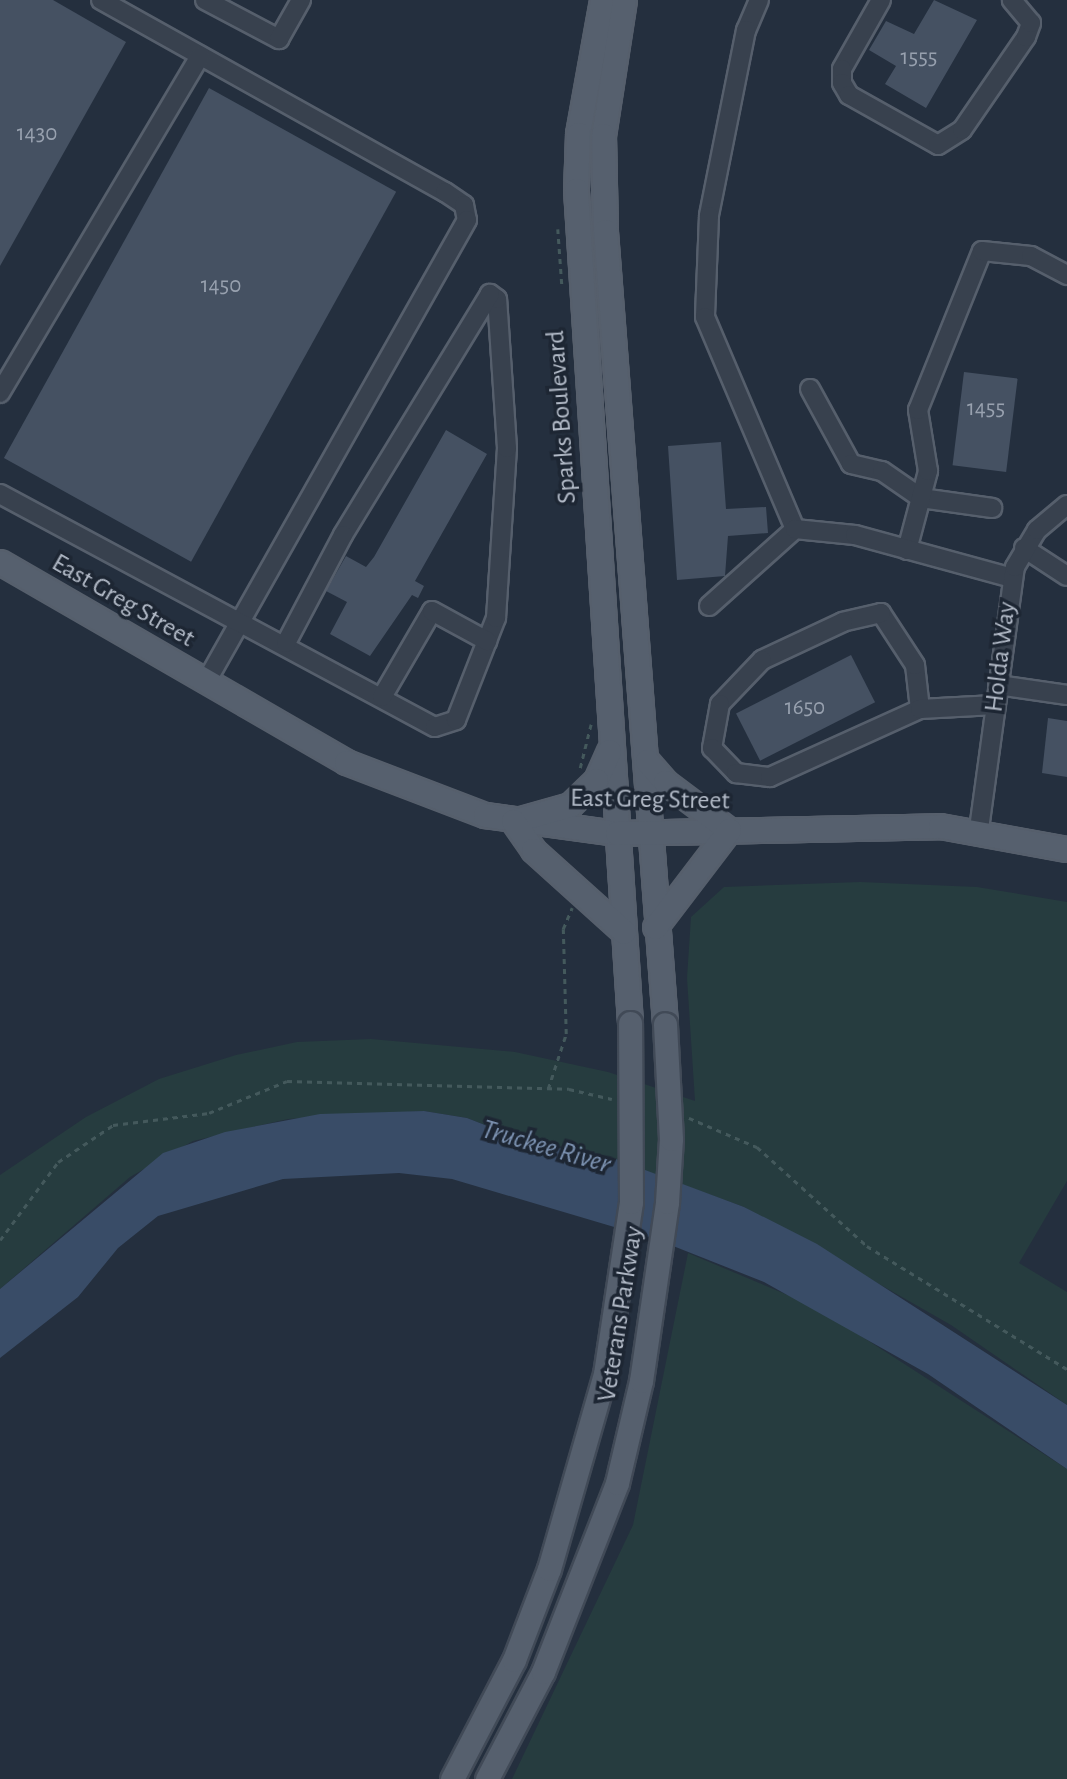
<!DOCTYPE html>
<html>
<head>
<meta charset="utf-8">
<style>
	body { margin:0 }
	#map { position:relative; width:1067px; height:1779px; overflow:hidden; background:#242f3e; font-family:"Alegreya Sans",sans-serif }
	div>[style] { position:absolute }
	.green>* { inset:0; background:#263c3f }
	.water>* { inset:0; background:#394c67 }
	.building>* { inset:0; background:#455162; transform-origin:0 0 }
	.path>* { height:2.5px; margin-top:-1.25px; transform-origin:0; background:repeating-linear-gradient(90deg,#44595c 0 5px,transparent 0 10px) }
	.roads { filter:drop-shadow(2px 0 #565f6c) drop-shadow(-2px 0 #565f6c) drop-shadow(0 2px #565f6c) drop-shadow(0 -2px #565f6c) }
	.minor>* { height:18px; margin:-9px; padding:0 9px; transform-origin:9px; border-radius:9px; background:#38414e }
	.major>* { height:23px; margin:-11.5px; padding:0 11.5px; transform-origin:11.5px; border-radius:11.5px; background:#56606e }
	.bridges { filter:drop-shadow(2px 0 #414a57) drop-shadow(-2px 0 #414a57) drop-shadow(0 2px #414a57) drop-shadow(0 -2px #414a57) }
	.major-bridge>* { height:23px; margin:-11.5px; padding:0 11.5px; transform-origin:11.5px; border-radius:11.5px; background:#56606e }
	span { translate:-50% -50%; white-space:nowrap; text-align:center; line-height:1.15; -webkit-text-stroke:7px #1d2633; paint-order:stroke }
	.number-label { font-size:23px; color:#98a1af }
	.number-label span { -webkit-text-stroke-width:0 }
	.street-label { font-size:26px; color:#b4bcc9 }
	.water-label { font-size:28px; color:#7c92b1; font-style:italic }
</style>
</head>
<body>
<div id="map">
	<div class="green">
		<i style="clip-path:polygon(860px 882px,977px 887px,1067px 902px,1067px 1181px,1019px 1263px,1067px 1292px,1067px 1405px,951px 1325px,744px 1207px,584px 1149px,531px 1143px,467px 1118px,424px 1111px,288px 1119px,193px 1141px,130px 1177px,0 1289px,0 1175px,86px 1117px,159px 1079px,236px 1055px,297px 1042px,371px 1039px,515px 1052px,608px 1072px,695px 1101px,687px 978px,691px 917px,724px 887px)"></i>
		<i style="clip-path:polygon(688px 1253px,816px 1307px,1067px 1469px,1067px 1779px,512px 1779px,633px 1525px)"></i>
	</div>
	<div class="water">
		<i style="clip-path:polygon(424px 1111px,467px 1118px,531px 1143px,613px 1158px,744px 1207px,817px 1244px,1067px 1405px,1067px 1469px,928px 1374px,764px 1282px,658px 1240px,452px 1179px,399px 1173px,283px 1179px,158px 1216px,118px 1248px,78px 1297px,0 1358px,0 1289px,163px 1153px,225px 1132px,320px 1114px)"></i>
	</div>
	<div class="building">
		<i style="clip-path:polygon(0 0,53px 0,126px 42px,0 266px)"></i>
		<i style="clip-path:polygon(934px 0,977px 20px,926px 108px,885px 84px,896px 66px,869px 50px,886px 21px,914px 34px)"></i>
		<i style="left:209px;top:88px;width:214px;height:423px;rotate:29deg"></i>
		<i style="left:964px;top:372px;width:54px;height:94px;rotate:7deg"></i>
		<i style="clip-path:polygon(446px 430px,487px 454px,415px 581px,424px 586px,418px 598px,412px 595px,370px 656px,330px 634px,347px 602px,326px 591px,346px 556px,366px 567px,374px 557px)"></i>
		<i style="clip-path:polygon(721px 442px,726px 509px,766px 507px,768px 533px,728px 536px,725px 576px,677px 580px,668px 446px)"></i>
		<i style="left:851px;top:655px;width:53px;height:129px;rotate:63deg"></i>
		<i style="clip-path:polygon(1048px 718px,1067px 721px,1067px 777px,1042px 773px)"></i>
	</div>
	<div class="path">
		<i style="left:558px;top:229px;width:56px;rotate:85.9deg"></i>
		<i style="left:580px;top:768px;width:45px;rotate:-76deg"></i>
		<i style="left:548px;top:1089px;width:58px;rotate:-71.9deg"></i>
		<i style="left:566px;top:1034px;width:105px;rotate:-91.6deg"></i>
		<i style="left:563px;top:929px;width:23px;rotate:-67deg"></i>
		<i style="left:689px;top:1118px;width:74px;rotate:23.1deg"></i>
		<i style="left:757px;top:1147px;width:148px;rotate:42deg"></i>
		<i style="left:867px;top:1246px;width:235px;rotate:31.6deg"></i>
		<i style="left:0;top:1240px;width:97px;rotate:-53.4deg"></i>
		<i style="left:58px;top:1162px;width:66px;rotate:-33.9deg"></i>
		<i style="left:113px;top:1125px;width:97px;rotate:-7.1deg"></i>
		<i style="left:209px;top:1113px;width:84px;rotate:-22.3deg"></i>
		<i style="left:287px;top:1081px;width:282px;rotate:1.6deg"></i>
		<i style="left:569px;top:1089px;width:44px;rotate:13.1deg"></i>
	</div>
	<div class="roads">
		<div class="minor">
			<i style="left:101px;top:0;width:394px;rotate:29.2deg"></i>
			<i style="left:445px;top:192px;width:23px;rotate:34deg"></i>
			<i style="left:464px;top:205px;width:15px;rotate:79deg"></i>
			<i style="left:467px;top:220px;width:523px;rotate:119.46deg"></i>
			<i style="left:205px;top:0;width:84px;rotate:27.8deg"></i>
			<i style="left:279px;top:39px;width:45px;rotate:-60.6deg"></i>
			<i style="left:759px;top:0;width:33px;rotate:113deg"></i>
			<i style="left:746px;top:30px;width:190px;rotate:101.3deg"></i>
			<i style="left:709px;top:216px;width:101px;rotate:92.3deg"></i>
			<i style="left:705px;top:317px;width:230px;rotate:67deg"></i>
			<i style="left:881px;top:0;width:79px;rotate:119.5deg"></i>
			<i style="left:842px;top:69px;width:14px;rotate:90deg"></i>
			<i style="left:842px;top:83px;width:14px;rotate:60deg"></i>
			<i style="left:849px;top:95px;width:102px;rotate:29.3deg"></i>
			<i style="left:938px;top:145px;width:28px;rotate:-32deg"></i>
			<i style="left:962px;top:130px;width:113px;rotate:-55.5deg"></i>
			<i style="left:1026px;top:37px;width:15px;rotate:-70deg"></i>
			<i style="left:1031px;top:23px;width:30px;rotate:-130deg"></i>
			<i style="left:810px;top:389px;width:85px;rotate:61.3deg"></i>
			<i style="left:851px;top:464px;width:32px;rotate:13deg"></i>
			<i style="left:882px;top:471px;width:47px;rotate:34.7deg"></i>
			<i style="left:921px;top:498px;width:72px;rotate:8deg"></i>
			<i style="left:0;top:393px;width:392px;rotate:-59.3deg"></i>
			<i style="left:0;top:494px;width:493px;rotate:28.2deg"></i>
			<i style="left:435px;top:727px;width:22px;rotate:-18deg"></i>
			<i style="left:456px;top:720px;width:110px;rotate:-68.6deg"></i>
			<i style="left:496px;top:618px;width:170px;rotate:-86.3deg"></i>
			<i style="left:507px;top:448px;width:149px;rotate:-93.8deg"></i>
			<i style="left:497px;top:299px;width:9px;rotate:-144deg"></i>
			<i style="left:490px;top:294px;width:282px;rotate:121.4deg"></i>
			<i style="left:343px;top:535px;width:122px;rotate:117.8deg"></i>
			<i style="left:1024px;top:548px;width:51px;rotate:33.1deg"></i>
			<i style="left:907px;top:550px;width:82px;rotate:-75.1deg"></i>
			<i style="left:928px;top:471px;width:62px;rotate:-99.3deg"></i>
			<i style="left:918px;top:410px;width:171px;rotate:-68.1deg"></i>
			<i style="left:982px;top:251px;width:49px;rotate:5.8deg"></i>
			<i style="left:1031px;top:256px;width:41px;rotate:27.8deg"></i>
			<i style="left:709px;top:606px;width:115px;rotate:-41.8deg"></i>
			<i style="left:795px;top:529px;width:60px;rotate:5.7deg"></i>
			<i style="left:855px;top:535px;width:163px;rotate:15.3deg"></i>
			<i style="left:998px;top:685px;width:70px;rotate:8.2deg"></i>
			<i style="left:382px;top:697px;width:99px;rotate:-59.8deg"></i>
			<i style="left:432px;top:611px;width:63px;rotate:28.6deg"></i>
			<i style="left:920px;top:709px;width:44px;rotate:-96.5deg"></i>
			<i style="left:915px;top:665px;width:62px;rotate:-123.2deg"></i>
			<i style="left:881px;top:613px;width:39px;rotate:167deg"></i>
			<i style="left:843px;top:622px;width:89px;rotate:154.9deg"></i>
			<i style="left:762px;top:660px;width:61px;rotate:133.7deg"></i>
			<i style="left:720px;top:704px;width:45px;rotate:100.3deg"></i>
			<i style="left:712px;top:748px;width:35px;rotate:46deg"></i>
			<i style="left:736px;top:773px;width:34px;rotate:7deg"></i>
			<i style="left:770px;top:777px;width:165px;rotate:-24.4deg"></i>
			<i style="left:920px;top:709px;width:75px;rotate:-3.1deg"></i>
			<i style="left:979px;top:829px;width:264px;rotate:-82.2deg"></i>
			<i style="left:1015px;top:567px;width:43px;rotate:-59.3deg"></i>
			<i style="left:1037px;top:530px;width:39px;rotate:-40deg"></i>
		</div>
		<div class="major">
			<i style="left:602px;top:0;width:136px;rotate:100.2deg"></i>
			<i style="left:578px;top:134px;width:56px;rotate:92deg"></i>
			<i style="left:576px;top:190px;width:835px;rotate:86.29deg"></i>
			<i style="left:624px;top:0;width:137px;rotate:98.8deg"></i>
			<i style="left:603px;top:135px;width:96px;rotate:88.8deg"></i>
			<i style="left:605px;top:231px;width:795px;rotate:85.67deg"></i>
			<i style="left:0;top:562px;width:400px;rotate:30deg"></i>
			<i style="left:346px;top:762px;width:149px;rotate:20.9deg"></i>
			<i style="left:485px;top:815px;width:133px;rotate:7.8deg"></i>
			<i style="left:617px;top:833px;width:323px;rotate:-1.2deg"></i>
			<i style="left:940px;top:826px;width:129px;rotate:10.3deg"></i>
			<i style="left:609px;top:751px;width:32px;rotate:114deg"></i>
			<i style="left:596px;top:780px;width:36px;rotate:136deg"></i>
			<i style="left:570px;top:805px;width:59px;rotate:164.3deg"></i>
			<i style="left:513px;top:821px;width:35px;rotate:55deg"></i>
			<i style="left:533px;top:850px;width:122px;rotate:42deg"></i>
			<i style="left:647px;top:761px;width:28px;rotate:49deg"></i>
			<i style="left:665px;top:782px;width:80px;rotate:36.9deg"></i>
			<i style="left:729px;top:830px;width:122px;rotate:127.3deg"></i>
		</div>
	</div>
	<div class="bridges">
		<div class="major-bridge">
			<i style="left:452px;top:1779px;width:134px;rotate:-62.5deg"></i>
			<i style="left:514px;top:1660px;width:97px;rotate:-69deg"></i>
			<i style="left:549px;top:1569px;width:203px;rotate:-74deg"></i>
			<i style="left:605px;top:1374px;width:174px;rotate:-81.4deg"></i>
			<i style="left:631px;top:1202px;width:179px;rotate:-90.3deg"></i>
			<i style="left:487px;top:1779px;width:121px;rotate:-62.4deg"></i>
			<i style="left:543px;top:1672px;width:203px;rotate:-68.6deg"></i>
			<i style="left:617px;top:1483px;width:105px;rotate:-76.8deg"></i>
			<i style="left:641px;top:1381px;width:181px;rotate:-81.7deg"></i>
			<i style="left:667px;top:1202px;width:63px;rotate:-86.4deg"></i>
			<i style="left:671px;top:1139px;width:115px;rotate:-93deg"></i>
		</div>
	</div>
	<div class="number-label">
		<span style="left:919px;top:58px">1555</span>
		<span style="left:37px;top:134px">1430</span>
		<span style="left:221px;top:286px">1450</span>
		<span style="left:986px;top:409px">1455</span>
		<span style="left:805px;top:708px">1650</span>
	</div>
	<div class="street-label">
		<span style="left:562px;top:417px;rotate:-94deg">Sparks Boulevard</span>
		<span style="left:123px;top:601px;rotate:30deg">East Greg Street</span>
		<span style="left:1001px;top:657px;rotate:-83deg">Holda Way</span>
		<span style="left:650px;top:800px;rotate:1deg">East Greg Street</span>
		<span style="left:621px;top:1314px;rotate:-81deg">Veterans Parkway</span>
	</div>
	<div class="water-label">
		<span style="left:546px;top:1147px;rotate:16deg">Truckee River</span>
	</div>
</div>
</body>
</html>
